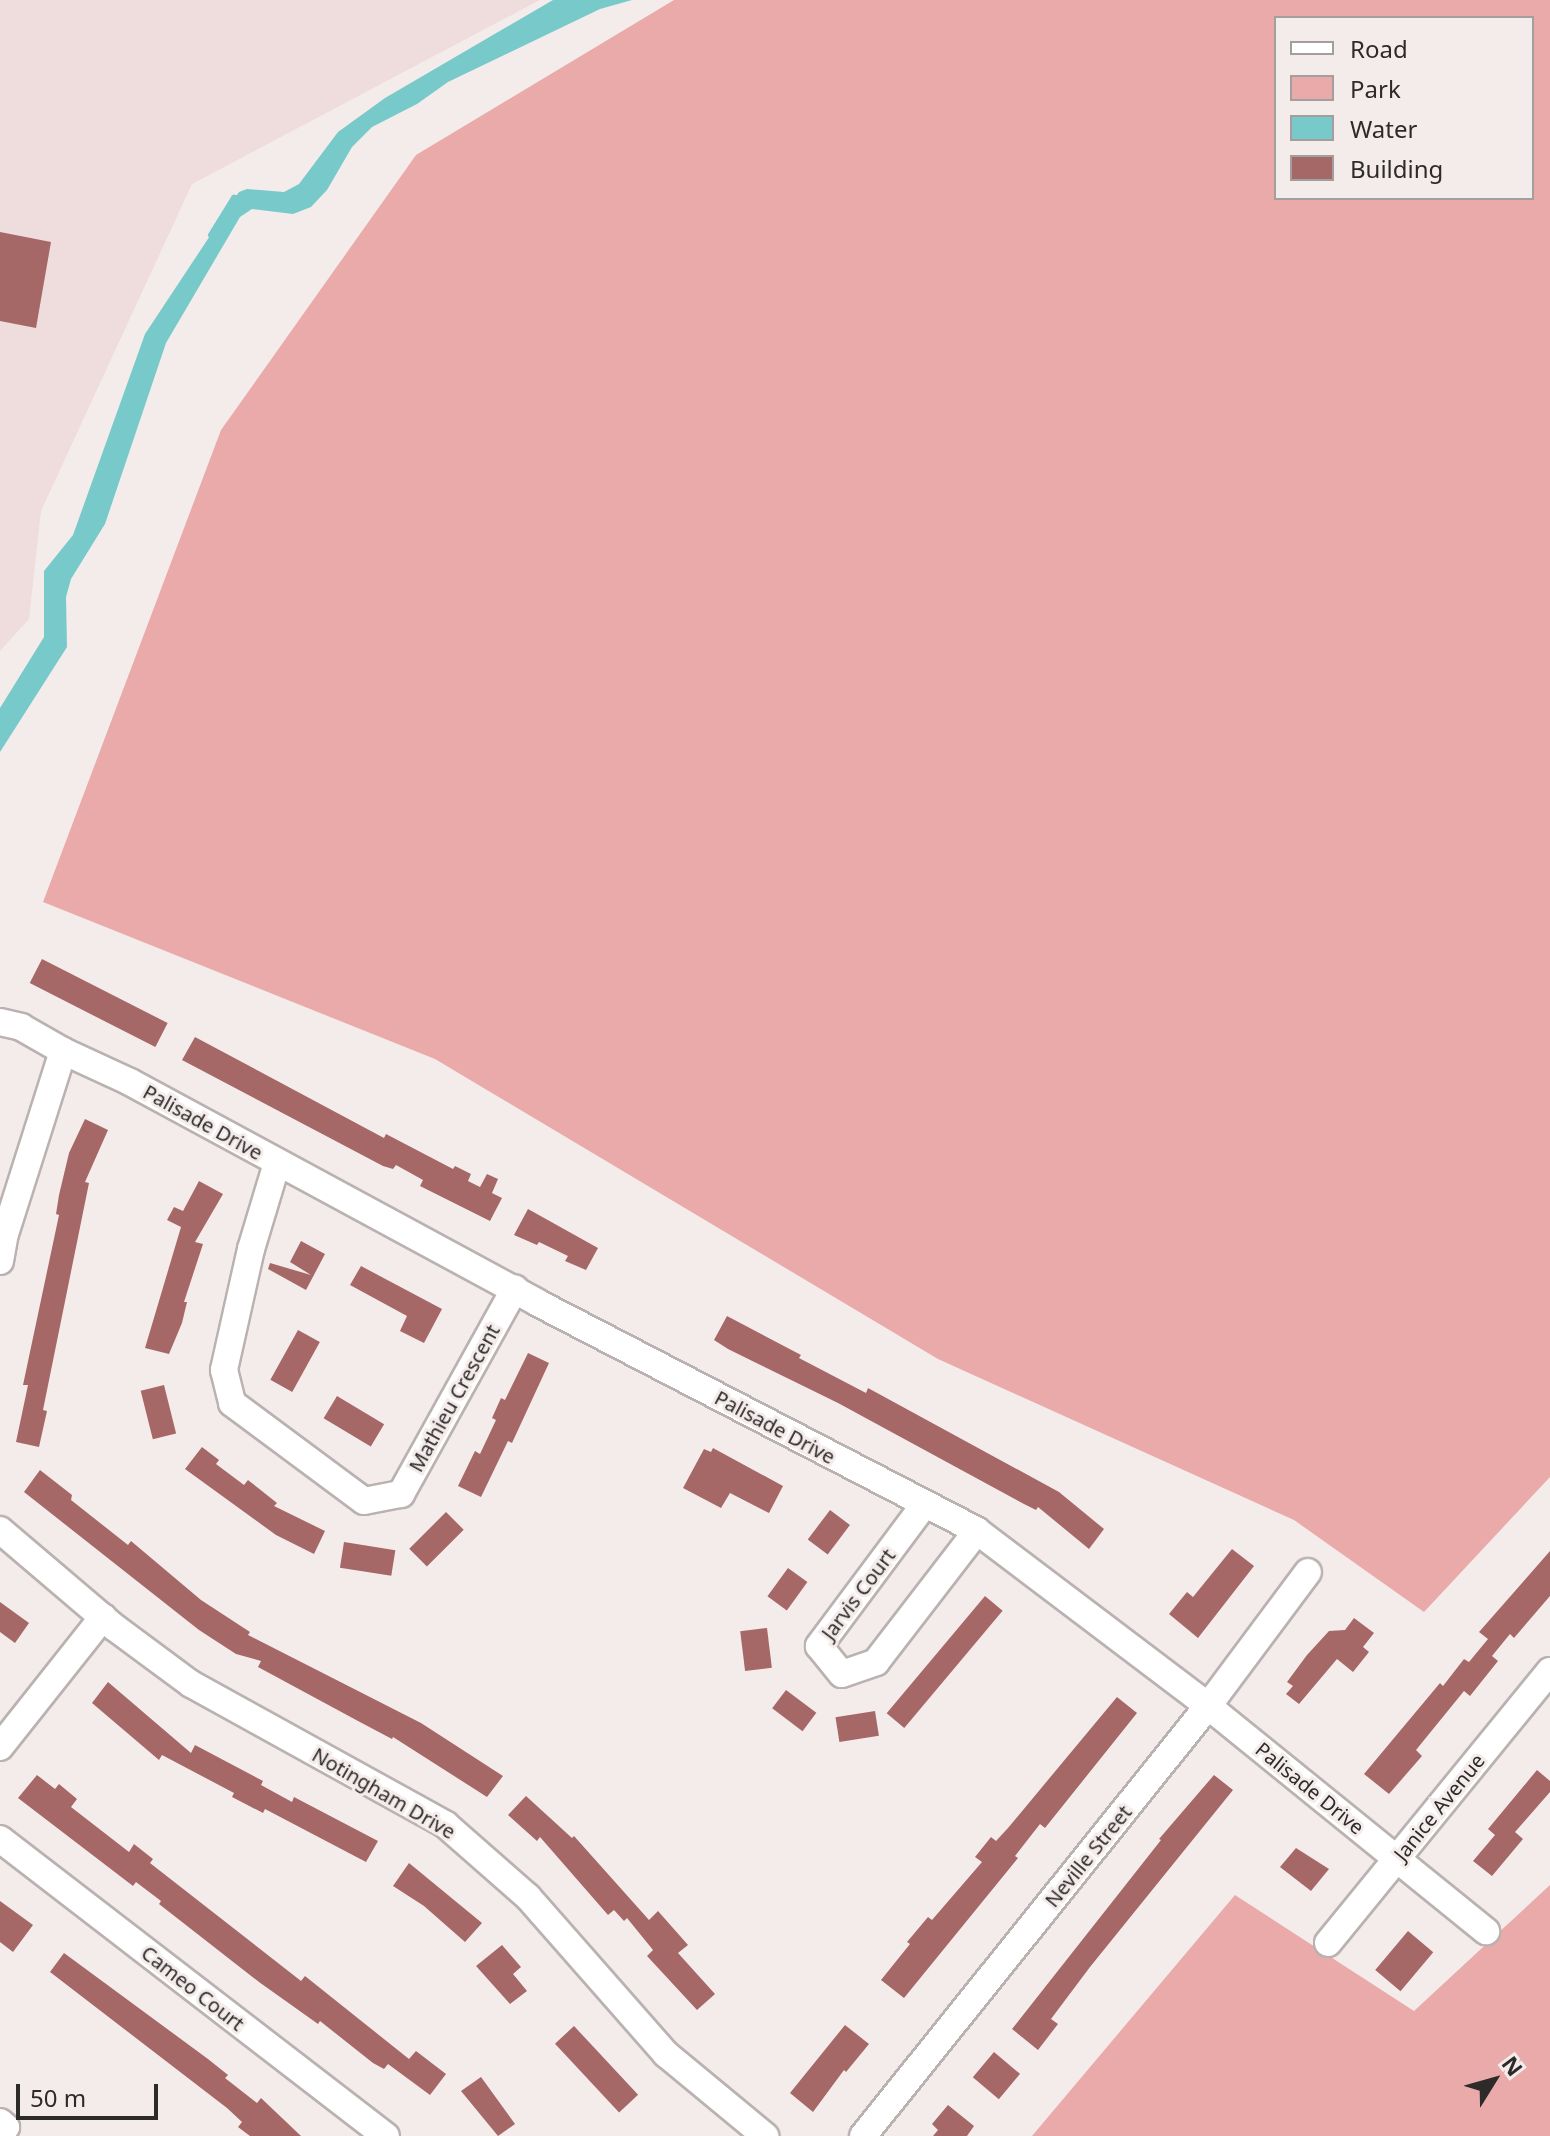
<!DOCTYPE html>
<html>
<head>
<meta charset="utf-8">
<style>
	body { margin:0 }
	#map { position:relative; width:1550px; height:2136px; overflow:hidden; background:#f4eceb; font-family:"Noto Sans",sans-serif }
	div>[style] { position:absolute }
	.built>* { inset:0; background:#eedddc }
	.green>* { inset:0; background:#e9aaa9 }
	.water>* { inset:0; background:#77cac9 }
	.stream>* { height:6px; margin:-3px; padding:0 3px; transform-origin:3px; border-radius:3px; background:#77cac9 }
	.building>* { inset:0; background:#a66867; transform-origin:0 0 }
	.roads { filter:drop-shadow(2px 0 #bab2b1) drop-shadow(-2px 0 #bab2b1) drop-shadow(0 2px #bab2b1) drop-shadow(0 -2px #bab2b1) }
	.minor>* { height:26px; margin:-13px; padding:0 13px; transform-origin:13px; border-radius:13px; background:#fff }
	span { translate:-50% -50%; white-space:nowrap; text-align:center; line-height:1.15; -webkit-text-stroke:6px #f4eceb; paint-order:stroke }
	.street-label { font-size:20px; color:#2d2a2a }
	.legend { position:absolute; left:1274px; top:16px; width:260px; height:184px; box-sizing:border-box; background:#f4eceb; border:2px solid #a49e9e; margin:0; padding:10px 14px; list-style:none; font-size:24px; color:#2d2a2a }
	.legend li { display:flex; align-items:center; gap:16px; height:40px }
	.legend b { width:40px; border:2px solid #a49e9e }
	.north { position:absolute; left:1454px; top:2040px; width:80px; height:80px; -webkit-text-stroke:6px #f4eceb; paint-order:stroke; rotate:53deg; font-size:22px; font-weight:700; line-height:32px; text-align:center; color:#2d2a2a }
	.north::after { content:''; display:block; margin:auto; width:28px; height:36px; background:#2d2a2a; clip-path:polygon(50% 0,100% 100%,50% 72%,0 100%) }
	.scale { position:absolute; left:16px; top:2084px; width:142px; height:36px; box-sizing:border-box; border:4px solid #2d2a2a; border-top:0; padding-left:10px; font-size:24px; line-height:28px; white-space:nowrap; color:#2d2a2a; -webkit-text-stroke:6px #f4eceb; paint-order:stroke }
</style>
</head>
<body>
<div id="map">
	<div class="built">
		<i style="clip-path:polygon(0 0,540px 0,192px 184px,41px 511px,29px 619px,0 651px)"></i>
	</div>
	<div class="green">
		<i style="clip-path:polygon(evenodd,674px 0,1550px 0,1550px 1477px,1424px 1612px,1294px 1520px,938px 1359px,435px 1059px,43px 902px,221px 430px,416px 155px,674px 0,1532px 18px,1532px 198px,1276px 198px,1276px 18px,1532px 18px)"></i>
		<i style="clip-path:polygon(1550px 1885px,1550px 2136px,1032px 2136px,1235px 1895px,1414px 2011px)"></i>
	</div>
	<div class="water">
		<i style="clip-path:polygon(553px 0,632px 0,600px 9px,448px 82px,417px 104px,372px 127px,352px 147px,327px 190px,311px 207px,293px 214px,252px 209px,240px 217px,166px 343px,105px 524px,71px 579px,66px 597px,67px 647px,0 752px,0 708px,44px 637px,44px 571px,73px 535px,145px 334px,239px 192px,247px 189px,284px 192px,299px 184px,338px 132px,385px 98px)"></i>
	</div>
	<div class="stream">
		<i style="left:211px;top:235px;width:44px;rotate:-58.1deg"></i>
		<i style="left:234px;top:198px;width:9px"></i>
	</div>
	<div class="building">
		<i style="clip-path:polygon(0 232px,51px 242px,36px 328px,0 321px)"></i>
		<i style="left:42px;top:959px;width:141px;height:27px;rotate:27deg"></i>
		<i style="clip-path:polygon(195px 1037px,384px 1138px,386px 1134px,453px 1169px,455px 1166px,471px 1174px,468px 1181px,480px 1187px,487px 1174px,498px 1179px,492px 1193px,502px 1198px,490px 1221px,420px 1186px,423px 1180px,396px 1165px,393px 1169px,383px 1166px,182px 1060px)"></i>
		<i style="clip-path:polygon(85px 1119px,108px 1130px,85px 1182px,89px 1183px,43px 1410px,47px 1411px,39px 1447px,16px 1442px,28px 1385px,23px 1385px,59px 1215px,56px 1214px,59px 1195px,69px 1153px)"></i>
		<i style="clip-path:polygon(199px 1181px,223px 1194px,195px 1242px,203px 1244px,184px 1302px,187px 1302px,182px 1323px,169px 1354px,145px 1348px,181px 1227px,167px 1220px,174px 1207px,183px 1211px)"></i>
		<i style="clip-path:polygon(528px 1209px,598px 1248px,586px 1270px,565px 1261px,568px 1256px,539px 1242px,537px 1245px,514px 1235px)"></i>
		<i style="clip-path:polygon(301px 1241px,325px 1254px,306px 1290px,268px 1269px,270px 1263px,311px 1275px,290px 1262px)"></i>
		<i style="clip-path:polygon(361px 1266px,442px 1309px,424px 1343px,400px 1331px,407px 1316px,350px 1285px)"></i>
		<i style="clip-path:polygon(727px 1316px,801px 1355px,799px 1358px,866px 1393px,868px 1388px,1059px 1492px,1104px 1529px,1089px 1549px,1038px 1507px,1036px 1510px,1024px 1504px,838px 1403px,728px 1349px,714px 1340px)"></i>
		<i style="left:298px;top:1330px;width:25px;height:57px;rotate:29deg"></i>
		<i style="clip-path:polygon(528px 1353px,549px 1363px,512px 1443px,508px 1441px,481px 1497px,458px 1486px,475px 1451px,480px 1454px,496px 1420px,492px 1418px,501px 1398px,505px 1400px)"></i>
		<i style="left:164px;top:1385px;width:50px;height:24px;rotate:76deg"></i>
		<i style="left:337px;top:1396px;width:55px;height:26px;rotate:31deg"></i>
		<i style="clip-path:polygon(202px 1447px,219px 1460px,216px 1464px,244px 1485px,248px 1480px,277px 1503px,274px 1506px,325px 1531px,314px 1554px,276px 1535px,185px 1469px)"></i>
		<i style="clip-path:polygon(713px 1448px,783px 1486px,769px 1513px,730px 1493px,721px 1508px,683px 1488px,704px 1449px,711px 1452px)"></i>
		<i style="clip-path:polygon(40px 1470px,72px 1495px,71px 1500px,128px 1545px,131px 1541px,201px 1600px,250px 1632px,248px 1635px,421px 1723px,503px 1776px,487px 1797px,393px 1737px,392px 1739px,358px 1721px,258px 1667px,261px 1661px,236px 1654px,199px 1630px,24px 1492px)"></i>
		<i style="left:830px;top:1510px;width:25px;height:37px;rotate:37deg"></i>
		<i style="left:446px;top:1512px;width:25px;height:52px;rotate:45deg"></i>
		<i style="left:344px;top:1542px;width:52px;height:26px;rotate:9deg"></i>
		<i style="clip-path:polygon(1232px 1549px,1254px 1566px,1198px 1638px,1169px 1614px,1187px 1592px,1193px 1597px)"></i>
		<i style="clip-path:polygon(1550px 1551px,1550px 1596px,1514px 1638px,1510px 1634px,1492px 1656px,1498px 1661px,1470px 1696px,1464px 1691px,1416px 1750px,1422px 1756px,1389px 1794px,1364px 1774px,1440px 1683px,1443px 1686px,1464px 1659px,1469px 1662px,1488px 1639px,1479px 1632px)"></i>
		<i style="left:788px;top:1568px;width:24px;height:35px;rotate:36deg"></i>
		<i style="left:985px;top:1596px;width:23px;height:153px;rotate:40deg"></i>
		<i style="clip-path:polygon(0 1602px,29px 1623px,15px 1643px,0 1632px)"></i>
		<i style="clip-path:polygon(1354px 1618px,1374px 1633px,1363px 1647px,1369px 1652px,1353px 1672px,1337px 1659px,1299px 1704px,1286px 1694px,1293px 1686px,1287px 1682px,1307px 1655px,1329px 1631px,1345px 1630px)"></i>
		<i style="left:767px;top:1628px;width:40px;height:27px;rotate:83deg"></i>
		<i style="clip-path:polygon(108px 1682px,191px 1753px,195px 1745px,263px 1781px,261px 1785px,292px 1802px,294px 1797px,378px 1841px,366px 1862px,265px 1809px,263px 1813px,232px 1797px,234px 1793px,162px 1755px,159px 1760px,92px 1703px)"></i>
		<i style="left:786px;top:1690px;width:38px;height:23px;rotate:37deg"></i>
		<i style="clip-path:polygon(1117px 1697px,1137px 1713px,1045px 1828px,1040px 1824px,1015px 1856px,1018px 1858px,904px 1998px,881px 1980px,910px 1944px,907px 1942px,928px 1917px,932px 1920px,982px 1862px,975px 1857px,991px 1837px,996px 1841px,1008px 1828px)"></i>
		<i style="left:875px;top:1711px;width:25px;height:40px;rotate:81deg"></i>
		<i style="clip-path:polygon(1537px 1770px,1550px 1781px,1550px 1792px,1515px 1832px,1523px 1839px,1492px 1876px,1473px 1861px,1495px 1835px,1488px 1829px)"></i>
		<i style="clip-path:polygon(37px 1775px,55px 1789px,59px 1784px,77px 1799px,71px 1807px,129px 1852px,134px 1844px,153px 1859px,150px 1863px,301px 1981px,305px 1976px,409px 2059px,416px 2051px,446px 2074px,430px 2095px,388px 2064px,384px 2069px,373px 2063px,320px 2021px,318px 2024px,259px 1982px,159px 1904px,161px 1901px,136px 1882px,133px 1886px,18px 1798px)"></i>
		<i style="clip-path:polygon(1214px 1775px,1233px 1790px,1090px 1967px,1051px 2019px,1058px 2024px,1038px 2050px,1012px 2029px,1161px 1840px,1159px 1839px)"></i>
		<i style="clip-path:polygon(526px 1796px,572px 1838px,574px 1836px,649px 1920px,658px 1911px,688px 1945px,678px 1953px,715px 1994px,697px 2010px,647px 1956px,653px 1950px,627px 1918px,624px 1921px,614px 1910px,608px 1915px,540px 1837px,537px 1841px,508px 1815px)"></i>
		<i style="clip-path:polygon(1296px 1848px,1329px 1869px,1311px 1891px,1280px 1867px)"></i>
		<i style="clip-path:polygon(409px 1863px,482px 1923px,465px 1942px,424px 1906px,393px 1886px)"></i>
		<i style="clip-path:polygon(0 1901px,33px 1925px,13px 1952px,0 1942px)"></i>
		<i style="left:1408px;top:1931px;width:33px;height:51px;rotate:40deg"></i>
		<i style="clip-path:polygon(502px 1945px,521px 1967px,513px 1974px,527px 1991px,510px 2004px,476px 1966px)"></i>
		<i style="clip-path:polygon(64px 1953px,208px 2059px,228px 2075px,225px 2078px,257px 2103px,261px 2098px,301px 2136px,250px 2136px,238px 2127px,242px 2122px,227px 2108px,50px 1972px)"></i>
		<i style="clip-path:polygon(845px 2025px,869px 2044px,846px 2072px,844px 2070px,813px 2112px,790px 2093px)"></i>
		<i style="left:574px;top:2026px;width:94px;height:26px;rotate:47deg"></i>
		<i style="left:994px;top:2052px;width:34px;height:33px;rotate:40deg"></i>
		<i style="clip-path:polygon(481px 2077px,515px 2124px,498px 2136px,461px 2091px)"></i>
		<i style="clip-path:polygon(948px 2105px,974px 2126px,967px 2136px,933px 2136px,938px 2130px,932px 2124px)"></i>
	</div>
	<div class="roads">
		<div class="minor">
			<i style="left:0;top:1022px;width:22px;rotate:13deg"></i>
			<i style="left:21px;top:1027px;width:48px;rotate:29.7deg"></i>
			<i style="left:63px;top:1051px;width:74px;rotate:24.8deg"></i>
			<i style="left:130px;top:1082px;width:464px;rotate:28.4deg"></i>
			<i style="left:538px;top:1303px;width:495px;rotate:27.4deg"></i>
			<i style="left:977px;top:1531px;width:290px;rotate:37.1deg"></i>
			<i style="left:1208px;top:1706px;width:358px;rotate:39deg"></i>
			<i style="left:277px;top:1163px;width:90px;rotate:106.8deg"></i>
			<i style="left:251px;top:1249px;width:124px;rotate:102.6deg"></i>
			<i style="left:224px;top:1370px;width:34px;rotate:76deg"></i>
			<i style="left:232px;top:1403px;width:164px;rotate:36.6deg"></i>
			<i style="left:364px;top:1501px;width:38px;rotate:-11deg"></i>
			<i style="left:401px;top:1494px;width:235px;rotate:-61deg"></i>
			<i style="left:0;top:1261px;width:27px;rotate:-80deg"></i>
			<i style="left:5px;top:1234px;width:192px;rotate:-72.4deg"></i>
			<i style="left:924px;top:1505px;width:176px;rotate:126.7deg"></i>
			<i style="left:819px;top:1646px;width:36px;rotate:51deg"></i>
			<i style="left:842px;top:1674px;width:36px;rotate:-19deg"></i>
			<i style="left:876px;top:1662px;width:165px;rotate:-52.4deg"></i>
			<i style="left:0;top:1530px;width:150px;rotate:40.4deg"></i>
			<i style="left:114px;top:1627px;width:96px;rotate:36.5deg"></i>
			<i style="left:191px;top:1684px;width:291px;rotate:28.9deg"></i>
			<i style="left:446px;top:1825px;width:109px;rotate:41.3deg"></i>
			<i style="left:528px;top:1897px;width:209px;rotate:48.7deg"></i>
			<i style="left:666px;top:2054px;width:129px;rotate:39.6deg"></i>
			<i style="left:0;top:1747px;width:166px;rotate:-51.6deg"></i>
			<i style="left:0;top:1839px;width:487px;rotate:37.6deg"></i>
			<i style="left:1328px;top:1943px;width:351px;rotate:-50.8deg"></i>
			<i style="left:0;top:2122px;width:8px;rotate:40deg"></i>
			<i style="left:863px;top:2136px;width:551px;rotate:-51.26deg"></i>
			<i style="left:1208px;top:1706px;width:167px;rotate:-53.3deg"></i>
		</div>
	</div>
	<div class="street-label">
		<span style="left:203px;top:1122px;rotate:29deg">Palisade Drive</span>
		<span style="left:454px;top:1398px;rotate:-61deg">Mathieu Crescent</span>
		<span style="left:775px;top:1427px;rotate:28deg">Palisade Drive</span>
		<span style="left:858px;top:1594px;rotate:-53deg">Jarvis Court</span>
		<span style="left:1310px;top:1788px;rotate:39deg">Palisade Drive</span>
		<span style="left:384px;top:1793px;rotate:30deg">Notingham Drive</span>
		<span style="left:1439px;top:1807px;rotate:-51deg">Janice Avenue</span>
		<span style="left:1088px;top:1856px;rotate:-51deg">Neville Street</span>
		<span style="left:193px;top:1988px;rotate:38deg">Cameo Court</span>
	</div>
	<ul class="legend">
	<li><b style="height:10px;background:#fff"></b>Road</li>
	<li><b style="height:22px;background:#e9aaa9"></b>Park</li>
	<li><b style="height:22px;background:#77cac9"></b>Water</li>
	<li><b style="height:22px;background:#a66867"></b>Building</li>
	</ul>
	<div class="north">N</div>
	<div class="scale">50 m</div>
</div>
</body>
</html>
